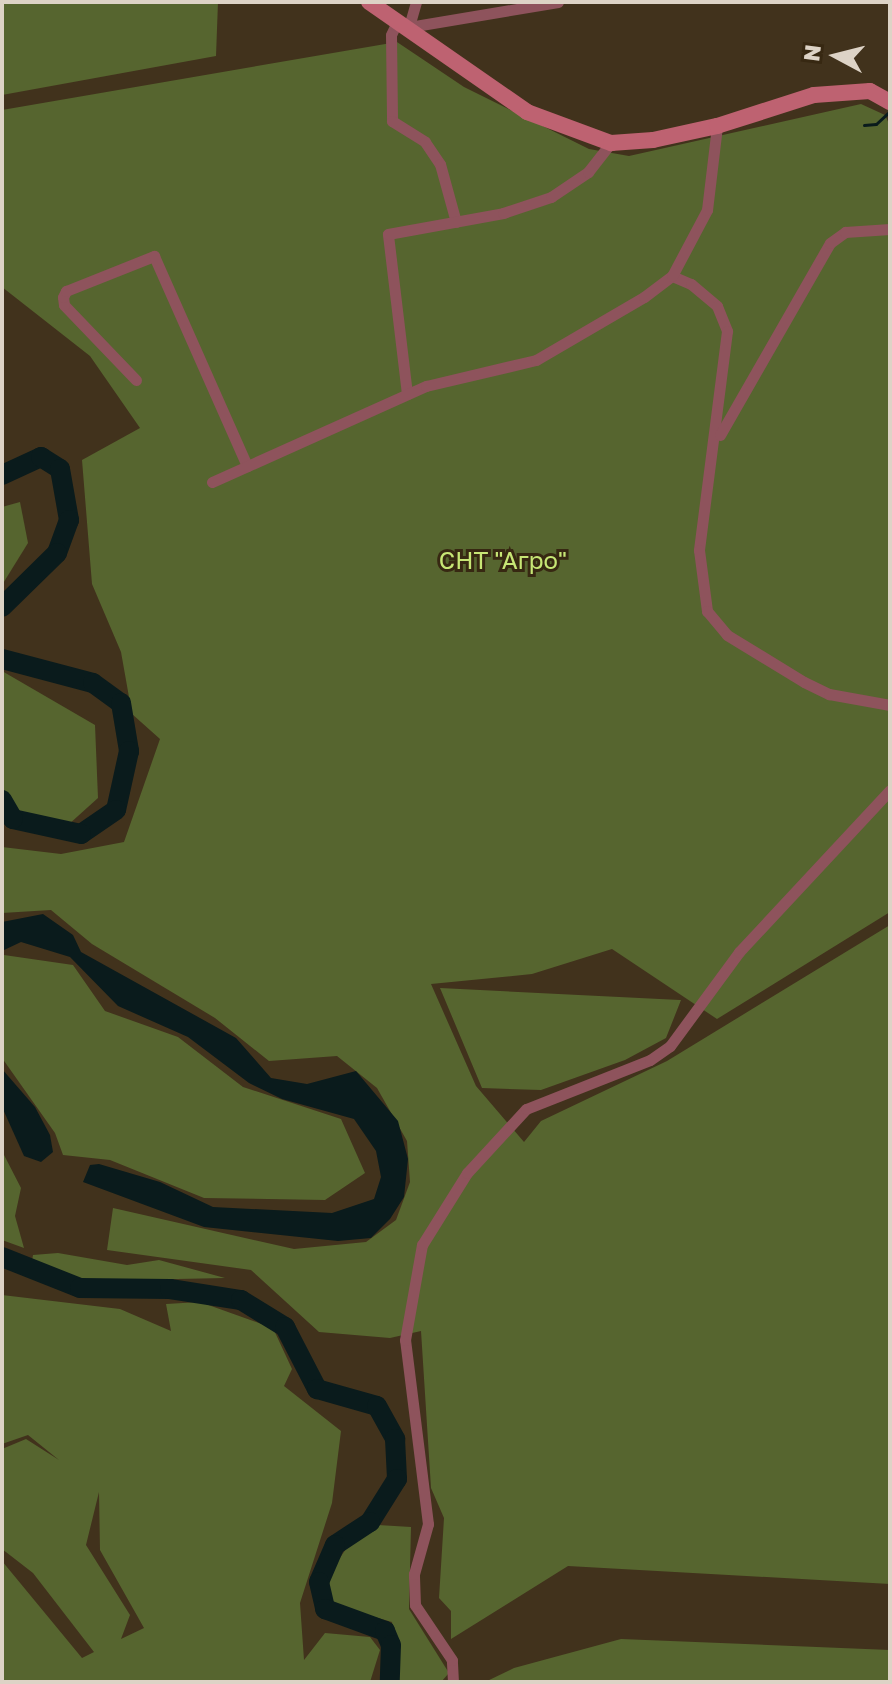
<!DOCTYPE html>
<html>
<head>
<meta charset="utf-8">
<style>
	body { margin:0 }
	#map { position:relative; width:892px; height:1684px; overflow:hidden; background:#41321c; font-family:"Golos Text",sans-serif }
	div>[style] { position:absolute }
	.green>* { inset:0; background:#56652f }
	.water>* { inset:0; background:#0a1b1c }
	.stream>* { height:3px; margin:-1.5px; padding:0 1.5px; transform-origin:1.5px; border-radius:1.5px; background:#0a1b1c }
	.river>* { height:20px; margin:-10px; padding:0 10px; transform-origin:10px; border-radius:10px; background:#0a1b1c }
	.street>* { height:11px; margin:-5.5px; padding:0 5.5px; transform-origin:5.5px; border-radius:5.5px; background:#8e535c }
	.secondary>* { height:16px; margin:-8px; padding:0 8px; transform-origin:8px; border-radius:8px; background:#be6271 }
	span { translate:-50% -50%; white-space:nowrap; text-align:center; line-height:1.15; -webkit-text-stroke:6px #372812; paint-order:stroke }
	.park-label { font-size:24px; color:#c7e675 }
	.frame { position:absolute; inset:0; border:4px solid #ddd3c6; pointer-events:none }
	.north { position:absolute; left:796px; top:16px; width:80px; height:80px; -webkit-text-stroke:6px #372812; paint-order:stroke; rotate:277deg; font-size:22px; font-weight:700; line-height:32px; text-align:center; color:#ddd3c6 }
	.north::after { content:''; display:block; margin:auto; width:28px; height:36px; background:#ddd3c6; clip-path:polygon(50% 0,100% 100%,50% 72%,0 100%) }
</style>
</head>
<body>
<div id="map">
	<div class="green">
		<i style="clip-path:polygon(2px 2px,218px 2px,216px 56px,2px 95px)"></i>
		<i style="clip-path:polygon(397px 42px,464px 87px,589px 149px,629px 156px,861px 104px,885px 115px,890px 126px,890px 912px,717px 1019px,612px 949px,532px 974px,431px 984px,476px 1086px,524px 1142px,541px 1121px,667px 1061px,890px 925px,890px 1584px,568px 1566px,451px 1639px,451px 1611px,439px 1598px,444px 1518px,431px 1488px,421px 1331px,390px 1338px,319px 1332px,251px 1270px,107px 1250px,113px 1208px,294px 1249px,366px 1242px,396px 1220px,410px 1182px,407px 1141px,377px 1088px,337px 1056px,269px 1061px,215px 1018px,92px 944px,51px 910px,2px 913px,2px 847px,61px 854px,124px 842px,160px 739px,132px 714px,121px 652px,92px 584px,82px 460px,140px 428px,90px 356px,2px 287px,2px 110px)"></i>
		<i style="clip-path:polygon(20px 502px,28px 543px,2px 585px,2px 507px)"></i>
		<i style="clip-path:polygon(2px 671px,95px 725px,98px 798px,68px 825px,20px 815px,2px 788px)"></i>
		<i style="clip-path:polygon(4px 955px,73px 965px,105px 1011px,178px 1037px,243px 1087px,341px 1119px,365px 1173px,325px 1200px,204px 1198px,110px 1160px,63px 1155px,55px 1133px,2px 1058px)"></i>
		<i style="clip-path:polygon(440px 988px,680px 1000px,681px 1000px,666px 1038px,625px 1060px,541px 1090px,482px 1088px)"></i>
		<i style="clip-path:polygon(2px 1151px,21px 1188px,15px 1216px,24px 1248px,2px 1240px)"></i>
		<i style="clip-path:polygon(58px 1253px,127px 1265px,159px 1260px,225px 1278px,81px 1281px,32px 1261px,33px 1255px)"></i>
		<i style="clip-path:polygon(evenodd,2px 1295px,120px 1309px,171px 1331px,166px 1304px,200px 1302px,273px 1328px,292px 1369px,284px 1386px,341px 1431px,332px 1503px,300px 1603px,304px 1660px,325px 1633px,370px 1637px,380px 1650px,370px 1682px,2px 1682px,2px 1561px,82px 1658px,94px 1652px,33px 1573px,2px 1549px,2px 1449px,26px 1439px,59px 1460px,28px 1435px,2px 1444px,2px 1295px,99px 1492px,100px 1550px,144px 1628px,121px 1639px,130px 1615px,86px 1545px,99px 1492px)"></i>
		<i style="clip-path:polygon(378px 1525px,411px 1527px,409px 1609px,449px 1673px,441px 1682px,398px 1682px,392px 1622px,328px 1604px,329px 1574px,350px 1543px)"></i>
		<i style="clip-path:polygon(621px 1639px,890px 1650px,890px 1682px,485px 1682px,514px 1668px)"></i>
	</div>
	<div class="water">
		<i style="clip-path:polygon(43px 914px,73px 935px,81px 952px,236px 1038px,271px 1078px,307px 1084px,356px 1071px,398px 1121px,408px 1159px,404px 1197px,390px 1219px,371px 1238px,338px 1241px,204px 1227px,83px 1182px,90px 1165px,99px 1164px,160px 1182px,213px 1207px,332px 1213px,374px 1199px,381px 1177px,376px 1151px,354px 1119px,282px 1099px,249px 1083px,188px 1037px,118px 1006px,70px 957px,21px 942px,2px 951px,2px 922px)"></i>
		<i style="clip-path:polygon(2px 1069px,35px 1107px,50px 1135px,53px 1152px,41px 1162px,24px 1156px,2px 1107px)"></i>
	</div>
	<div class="stream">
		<i style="left:864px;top:125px;width:12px;rotate:-5deg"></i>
		<i style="left:876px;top:124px;width:16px;rotate:-43deg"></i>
	</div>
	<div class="river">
		<i style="left:2px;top:475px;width:43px;rotate:-24.8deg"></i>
		<i style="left:41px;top:457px;width:22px;rotate:32deg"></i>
		<i style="left:60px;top:469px;width:52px;rotate:80deg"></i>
		<i style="left:69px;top:520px;width:35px;rotate:110deg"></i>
		<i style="left:57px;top:553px;width:77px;rotate:135.5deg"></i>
		<i style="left:2px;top:659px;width:94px;rotate:14.8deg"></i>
		<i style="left:93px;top:683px;width:34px;rotate:36deg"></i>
		<i style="left:121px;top:703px;width:49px;rotate:80.5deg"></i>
		<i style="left:129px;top:751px;width:60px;rotate:102.4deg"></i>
		<i style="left:116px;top:810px;width:42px;rotate:145.6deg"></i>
		<i style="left:81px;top:834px;width:70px;rotate:-167.6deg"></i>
		<i style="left:13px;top:819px;width:22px;rotate:-120deg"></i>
		<i style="left:2px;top:1257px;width:84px;rotate:21.7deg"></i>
		<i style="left:80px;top:1288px;width:90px;rotate:0.6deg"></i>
		<i style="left:170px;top:1289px;width:72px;rotate:8.8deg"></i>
		<i style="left:241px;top:1300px;width:52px;rotate:31.5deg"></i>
		<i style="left:285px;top:1327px;width:70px;rotate:62.7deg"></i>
		<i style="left:317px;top:1389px;width:62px;rotate:15.8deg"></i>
		<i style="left:377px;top:1406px;width:38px;rotate:61deg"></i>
		<i style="left:395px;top:1439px;width:40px;rotate:87.1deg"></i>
		<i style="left:397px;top:1479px;width:51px;rotate:122.1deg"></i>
		<i style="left:370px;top:1522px;width:42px;rotate:146.7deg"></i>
		<i style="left:335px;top:1545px;width:40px;rotate:113.4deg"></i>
		<i style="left:319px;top:1582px;width:28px;rotate:77deg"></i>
		<i style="left:325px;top:1609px;width:64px;rotate:20.1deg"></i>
		<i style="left:385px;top:1631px;width:15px;rotate:67deg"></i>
		<i style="left:391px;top:1645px;width:37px;rotate:92deg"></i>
	</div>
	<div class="street">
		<i style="left:416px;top:2px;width:26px;rotate:106deg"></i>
		<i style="left:409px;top:27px;width:151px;rotate:-9.5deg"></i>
		<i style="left:397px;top:22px;width:14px;rotate:115deg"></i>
		<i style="left:391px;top:35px;width:86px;rotate:89.3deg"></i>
		<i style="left:392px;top:121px;width:39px;rotate:32deg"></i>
		<i style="left:425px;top:142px;width:27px;rotate:56deg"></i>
		<i style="left:440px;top:164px;width:60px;rotate:74.6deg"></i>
		<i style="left:672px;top:276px;width:21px;rotate:23deg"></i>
		<i style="left:691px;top:284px;width:34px;rotate:40deg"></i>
		<i style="left:717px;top:306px;width:27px;rotate:68deg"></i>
		<i style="left:727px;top:331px;width:221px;rotate:97.3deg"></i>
		<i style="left:699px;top:550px;width:62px;rotate:82.5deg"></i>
		<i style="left:707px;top:611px;width:31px;rotate:50deg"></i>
		<i style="left:727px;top:635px;width:90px;rotate:31.4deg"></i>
		<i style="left:804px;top:682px;width:28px;rotate:26deg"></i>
		<i style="left:829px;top:694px;width:62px;rotate:10.2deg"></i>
		<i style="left:136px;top:380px;width:104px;rotate:-133.8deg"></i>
		<i style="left:64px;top:305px;width:8px;rotate:-97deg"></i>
		<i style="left:63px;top:297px;width:7px;rotate:-63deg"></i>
		<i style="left:66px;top:291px;width:95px;rotate:-21.7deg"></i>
		<i style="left:154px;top:256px;width:230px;rotate:66.1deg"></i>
		<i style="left:407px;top:394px;width:161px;rotate:-96.8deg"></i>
		<i style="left:388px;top:234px;width:117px;rotate:-10.3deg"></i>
		<i style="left:503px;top:213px;width:51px;rotate:-18.4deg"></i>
		<i style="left:551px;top:197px;width:45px;rotate:-34deg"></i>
		<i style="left:588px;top:172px;width:37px;rotate:-52deg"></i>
		<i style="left:720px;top:435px;width:221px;rotate:-60.2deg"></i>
		<i style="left:830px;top:243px;width:19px;rotate:-36deg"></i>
		<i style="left:845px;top:232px;width:45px;rotate:-3.8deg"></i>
		<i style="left:212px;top:482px;width:235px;rotate:-24.2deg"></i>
		<i style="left:426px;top:386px;width:113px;rotate:-13.3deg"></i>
		<i style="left:536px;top:360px;width:125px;rotate:-30.3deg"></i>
		<i style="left:644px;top:297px;width:35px;rotate:-37deg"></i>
		<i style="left:672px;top:276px;width:75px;rotate:-62.1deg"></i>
		<i style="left:707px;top:210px;width:85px;rotate:-83.2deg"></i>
		<i style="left:453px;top:1682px;width:22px;rotate:-93deg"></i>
		<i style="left:452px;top:1660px;width:66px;rotate:-123.9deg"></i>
		<i style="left:415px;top:1605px;width:31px;rotate:-92deg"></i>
		<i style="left:414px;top:1574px;width:52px;rotate:-74.4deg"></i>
		<i style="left:428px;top:1524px;width:185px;rotate:-97.1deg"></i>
		<i style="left:405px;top:1340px;width:97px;rotate:-79.9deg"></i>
		<i style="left:422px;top:1245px;width:85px;rotate:-58deg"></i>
		<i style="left:467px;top:1173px;width:87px;rotate:-47.3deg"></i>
		<i style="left:526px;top:1109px;width:133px;rotate:-21.6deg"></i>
		<i style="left:650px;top:1060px;width:24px;rotate:-35deg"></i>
		<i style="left:670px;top:1046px;width:117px;rotate:-53.7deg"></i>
		<i style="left:739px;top:952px;width:221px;rotate:-47deg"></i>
	</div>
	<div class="secondary">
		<i style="left:369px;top:2px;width:193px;rotate:34.8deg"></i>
		<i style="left:527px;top:112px;width:90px;rotate:20.3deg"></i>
		<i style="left:611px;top:143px;width:42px;rotate:-4.1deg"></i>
		<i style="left:653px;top:140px;width:66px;rotate:-12.3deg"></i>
		<i style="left:717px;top:126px;width:102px;rotate:-17.7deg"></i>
		<i style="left:814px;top:95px;width:56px;rotate:-4.1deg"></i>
		<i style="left:870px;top:91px;width:23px;rotate:29deg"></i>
	</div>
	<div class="park-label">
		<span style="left:503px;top:560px">СНТ "Агро"</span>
	</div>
	<div class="frame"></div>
	<div class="north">N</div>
</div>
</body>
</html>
